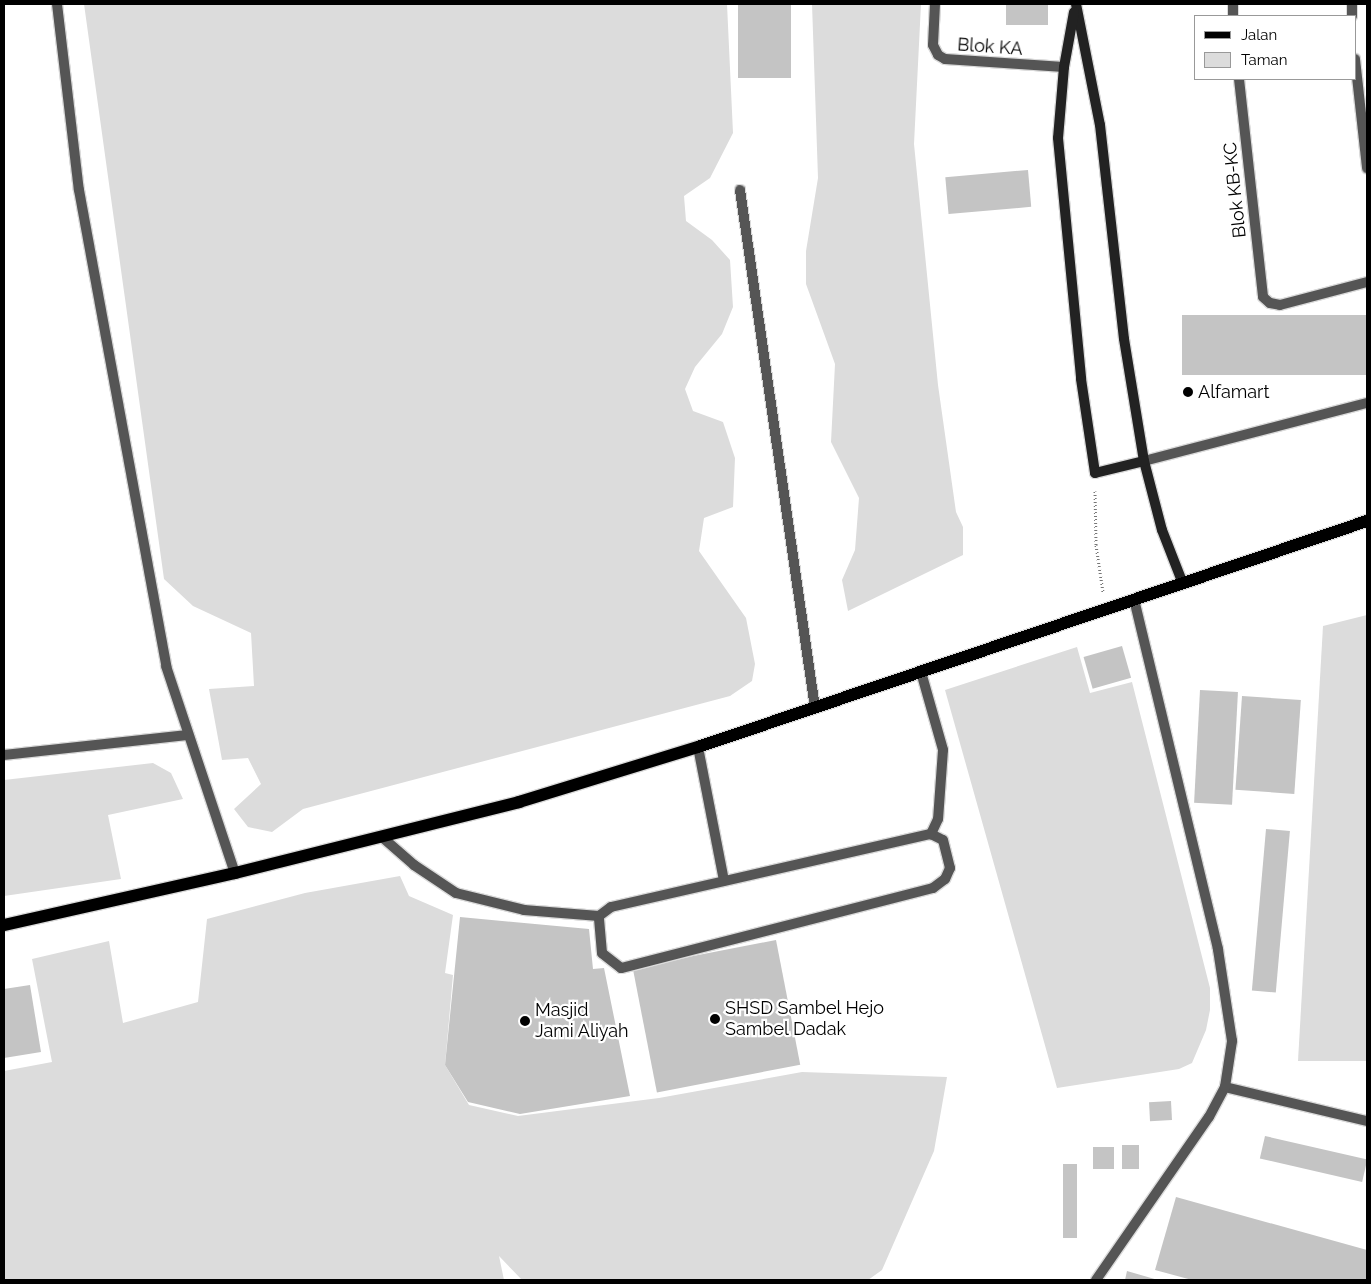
<!DOCTYPE html>
<html>
<head>
<meta charset="utf-8">
<style>
	body { margin:0 }
	#map { position:relative; width:1371px; height:1284px; overflow:hidden; background:#fff; font-family:Raleway,sans-serif }
	div>[style] { position:absolute }
	.green>* { inset:0; background:#dcdcdc }
	.building>* { inset:0; background:#c4c4c4; transform-origin:0 0 }
	.path>* { height:3px; margin-top:-1.5px; transform-origin:0; background:repeating-linear-gradient(90deg,#777 0 1px,transparent 0 3.5px) }
	.roads { filter:drop-shadow(1px 0 #dbdbdb) drop-shadow(-1px 0 #dbdbdb) drop-shadow(0 1px #dbdbdb) drop-shadow(0 -1px #dbdbdb) }
	.lane>* { height:10px; margin:-5px; padding:0 5px; transform-origin:5px; border-radius:5px; background:#555 }
	.street>* { height:10px; margin:-5px; padding:0 5px; transform-origin:5px; border-radius:5px; background:#555 }
	.secondary>* { height:10px; margin:-5px; padding:0 5px; transform-origin:5px; border-radius:5px; background:#222 }
	.primary>* { height:12px; margin:-6px; padding:0 6px; transform-origin:6px; border-radius:6px; background:#000 }
	.dots>* { width:14px; height:14px; translate:-50% -50%; box-sizing:border-box; border:2px solid #fff; border-radius:50% }
	span { translate:-50% -50%; white-space:nowrap; text-align:center; line-height:1.15; -webkit-text-stroke:4.5px #fff; paint-order:stroke }
	.street-label { font-size:18px; color:#000 }
	.poi-label { font-size:18px; color:#000 }
	.left { translate:0 -50%; text-align:left }
	.frame { position:absolute; inset:0; border:5px solid #000; pointer-events:none }
	.legend { position:absolute; left:1194px; top:15px; width:162px; height:65px; box-sizing:border-box; background:#fff; border:1px solid #999; margin:0; padding:6px 9px; list-style:none; font-size:15px; color:#000 }
	.legend li { display:flex; align-items:center; gap:10px; height:25px }
	.legend b { width:25px; border:1px solid #999 }
</style>
</head>
<body>
<div id="map">
	<div class="green">
		<i style="clip-path:polygon(84px 4px,727px 4px,733px 133px,710px 178px,684px 196px,686px 221px,712px 240px,730px 260px,733px 307px,722px 334px,695px 367px,685px 389px,693px 411px,723px 422px,735px 458px,733px 507px,704px 518px,699px 551px,746px 618px,755px 664px,752px 681px,730px 696px,303px 809px,272px 832px,248px 827px,234px 809px,261px 784px,248px 758px,222px 760px,209px 689px,254px 686px,251px 633px,193px 606px,164px 579px)"></i>
		<i style="clip-path:polygon(812px 4px,921px 4px,914px 144px,938px 385px,956px 512px,963px 527px,963px 555px,848px 611px,842px 580px,855px 550px,859px 498px,831px 442px,835px 364px,806px 284px,806px 251px,818px 178px)"></i>
		<i style="clip-path:polygon(1367px 615px,1367px 1061px,1298px 1061px,1323px 626px)"></i>
		<i style="clip-path:polygon(1077px 647px,1090px 693px,1132px 682px,1210px 988px,1210px 1010px,1206px 1030px,1192px 1063px,1179px 1069px,1057px 1088px,945px 690px)"></i>
		<i style="clip-path:polygon(153px 763px,171px 773px,183px 799px,108px 815px,121px 879px,4px 896px,4px 780px)"></i>
		<i style="clip-path:polygon(400px 876px,409px 896px,453px 915px,445px 973px,453px 975px,445px 1065px,469px 1105px,518px 1116px,659px 1098px,802px 1072px,947px 1077px,934px 1151px,882px 1270px,868px 1280px,522px 1280px,499px 1256px,504px 1280px,4px 1280px,4px 1071px,52px 1062px,32px 959px,109px 941px,123px 1023px,198px 1002px,207px 919px,305px 893px)"></i>
	</div>
	<div class="building">
		<i style="left:738px;top:4px;width:53px;height:74px"></i>
		<i style="left:1006px;top:4px;width:42px;height:21px"></i>
		<i style="left:1028px;top:170px;width:37px;height:83px;rotate:85deg"></i>
		<i style="left:1367px;top:315px;width:60px;height:185px;rotate:90deg"></i>
		<i style="left:1122px;top:646px;width:33px;height:40px;rotate:74deg"></i>
		<i style="left:1200px;top:690px;width:38px;height:113px;rotate:3deg"></i>
		<i style="left:1242px;top:696px;width:59px;height:94px;rotate:4deg"></i>
		<i style="left:1266px;top:829px;width:24px;height:162px;rotate:5deg"></i>
		<i style="clip-path:polygon(460px 917px,589px 929px,593px 969px,604px 968px,630px 1096px,520px 1114px,468px 1102px,445px 1065px)"></i>
		<i style="left:776px;top:940px;width:127px;height:146px;rotate:79deg"></i>
		<i style="clip-path:polygon(30px 985px,41px 1052px,4px 1058px,4px 989px)"></i>
		<i style="left:1171px;top:1101px;width:19px;height:22px;rotate:87deg"></i>
		<i style="left:1265px;top:1136px;width:105px;height:23px;rotate:13deg"></i>
		<i style="left:1122px;top:1145px;width:17px;height:24px"></i>
		<i style="left:1093px;top:1147px;width:21px;height:22px"></i>
		<i style="left:1063px;top:1164px;width:14px;height:74px"></i>
		<i style="clip-path:polygon(1176px 1197px,1367px 1250px,1367px 1280px,1192px 1280px,1155px 1270px)"></i>
		<i style="clip-path:polygon(1127px 1271px,1158px 1280px,1125px 1280px)"></i>
	</div>
	<div class="path">
		<i style="left:1095px;top:491px;width:54px;rotate:88.9deg"></i>
		<i style="left:1096px;top:545px;width:48px;rotate:81.5deg"></i>
	</div>
	<div class="roads">
		<div class="lane">
			<i style="left:57px;top:4px;width:187px;rotate:83.3deg"></i>
			<i style="left:79px;top:190px;width:484px;rotate:79.6deg"></i>
			<i style="left:166px;top:666px;width:218px;rotate:71.6deg"></i>
			<i style="left:740px;top:190px;width:523px;rotate:81.76deg"></i>
			<i style="left:921px;top:672px;width:81px;rotate:74.2deg"></i>
			<i style="left:943px;top:750px;width:69px;rotate:94.1deg"></i>
			<i style="left:938px;top:819px;width:17px;rotate:115deg"></i>
			<i style="left:698px;top:747px;width:136px;rotate:79deg"></i>
			<i style="left:4px;top:755px;width:184px;rotate:-6.2deg"></i>
			<i style="left:931px;top:834px;width:13px;rotate:27deg"></i>
			<i style="left:943px;top:840px;width:29px;rotate:76deg"></i>
			<i style="left:950px;top:868px;width:12px;rotate:114deg"></i>
			<i style="left:945px;top:879px;width:15px;rotate:143deg"></i>
			<i style="left:933px;top:888px;width:322px;rotate:165.6deg"></i>
			<i style="left:621px;top:968px;width:24px;rotate:-142deg"></i>
			<i style="left:602px;top:953px;width:37px;rotate:-95deg"></i>
			<i style="left:599px;top:916px;width:15px;rotate:-37deg"></i>
			<i style="left:611px;top:907px;width:328px;rotate:-12.9deg"></i>
			<i style="left:382px;top:837px;width:43px;rotate:41.2deg"></i>
			<i style="left:414px;top:865px;width:50px;rotate:33.7deg"></i>
			<i style="left:456px;top:893px;width:70px;rotate:14deg"></i>
			<i style="left:524px;top:910px;width:75px;rotate:4.6deg"></i>
			<i style="left:1225px;top:1087px;width:146px;rotate:13.5deg"></i>
			<i style="left:1096px;top:1280px;width:198px;rotate:-55.3deg"></i>
			<i style="left:1209px;top:1117px;width:34px;rotate:-62deg"></i>
			<i style="left:1225px;top:1087px;width:47px;rotate:-81.3deg"></i>
			<i style="left:1232px;top:1041px;width:93px;rotate:-98.7deg"></i>
			<i style="left:1218px;top:949px;width:359px;rotate:-103.5deg"></i>
		</div>
		<div class="street">
			<i style="left:935px;top:4px;width:41px;rotate:92.8deg"></i>
			<i style="left:933px;top:45px;width:11px;rotate:63deg"></i>
			<i style="left:938px;top:55px;width:8px;rotate:30deg"></i>
			<i style="left:945px;top:59px;width:119px;rotate:3.8deg"></i>
			<i style="left:1233px;top:4px;width:12px;rotate:90deg"></i>
			<i style="left:1352px;top:16px;width:12px;rotate:-90deg"></i>
			<i style="left:1355px;top:59px;width:110px;rotate:83.7deg"></i>
			<i style="left:1239px;top:79px;width:219px;rotate:83.7deg"></i>
			<i style="left:1263px;top:297px;width:9px;rotate:41deg"></i>
			<i style="left:1270px;top:303px;width:10px;rotate:11deg"></i>
			<i style="left:1280px;top:305px;width:90px;rotate:-14.8deg"></i>
			<i style="left:1144px;top:461px;width:230px;rotate:-14.6deg"></i>
		</div>
		<div class="secondary">
			<i style="left:1076px;top:4px;width:123px;rotate:78.8deg"></i>
			<i style="left:1100px;top:125px;width:215px;rotate:83.6deg"></i>
			<i style="left:1124px;top:339px;width:124px;rotate:80.7deg"></i>
			<i style="left:1144px;top:461px;width:71px;rotate:75.4deg"></i>
			<i style="left:1162px;top:530px;width:58px;rotate:68.7deg"></i>
			<i style="left:1074px;top:12px;width:56px;rotate:100.3deg"></i>
			<i style="left:1064px;top:67px;width:71px;rotate:94.8deg"></i>
			<i style="left:1058px;top:138px;width:242px;rotate:84.5deg"></i>
			<i style="left:1081px;top:379px;width:95px;rotate:81.5deg"></i>
			<i style="left:1095px;top:473px;width:50px;rotate:-13.8deg"></i>
		</div>
		<div class="primary">
			<i style="left:4px;top:925px;width:237px;rotate:-12.7deg"></i>
			<i style="left:235px;top:873px;width:293px;rotate:-14deg"></i>
			<i style="left:519px;top:802px;width:187px;rotate:-17.1deg"></i>
			<i style="left:698px;top:747px;width:706px;rotate:-18.67deg"></i>
		</div>
	</div>
	<div class="dots">
		<i style="left:1188px;top:392px;background:#000"></i>
		<i style="left:715px;top:1019px;background:#000"></i>
		<i style="left:525px;top:1021px;background:#000"></i>
	</div>
	<div class="street-label">
		<span style="left:990px;top:47px;rotate:4deg">Blok KA</span>
		<span style="left:1235px;top:190px;rotate:-96deg">Blok KB-KC</span>
	</div>
	<div class="poi-label">
		<span class="left" style="left:1198px;top:392px">Alfamart</span>
		<span class="left" style="left:725px;top:1019px">SHSD Sambel Hejo<br>Sambel Dadak</span>
		<span class="left" style="left:535px;top:1021px">Masjid<br>Jami Aliyah</span>
	</div>
	<div class="frame"></div>
	<ul class="legend">
	<li><b style="height:6px;background:#000"></b>Jalan</li>
	<li><b style="height:14px;background:#dcdcdc"></b>Taman</li>
	</ul>
</div>
</body>
</html>
